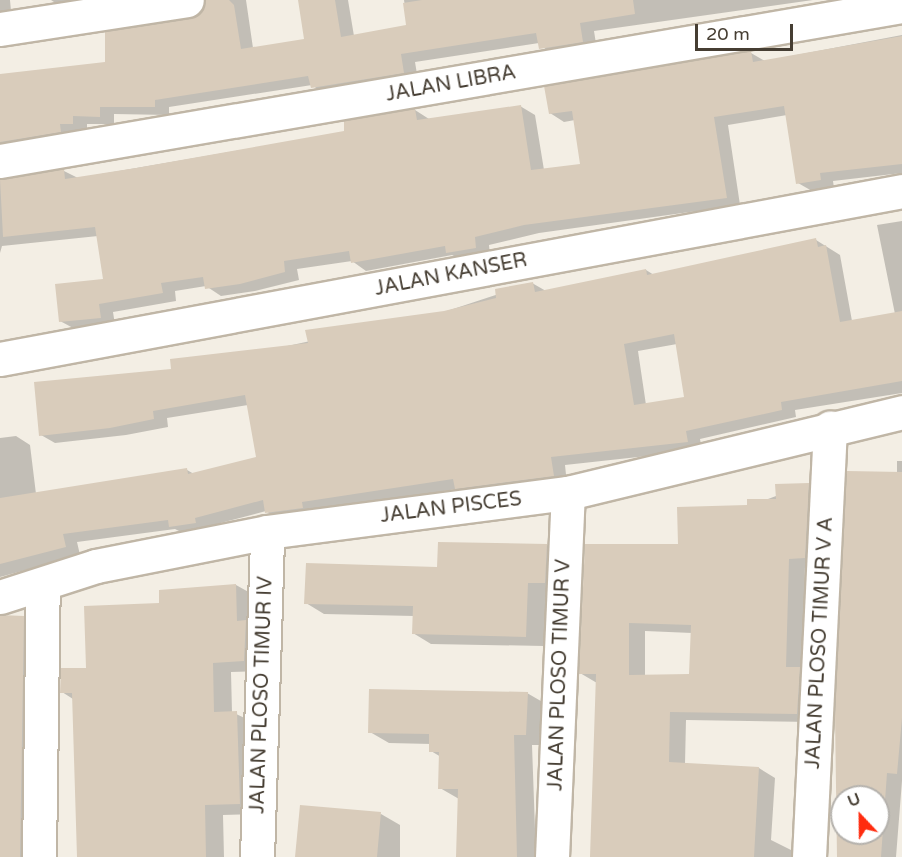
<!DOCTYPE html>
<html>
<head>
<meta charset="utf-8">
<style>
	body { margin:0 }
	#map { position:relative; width:902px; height:857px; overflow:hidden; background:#f3eee4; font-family:"Varela Round",sans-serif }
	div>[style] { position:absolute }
	.shadow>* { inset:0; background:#0003 }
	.building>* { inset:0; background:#d9ccbb }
	.roads { filter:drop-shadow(2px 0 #c0b6a6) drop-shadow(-2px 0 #c0b6a6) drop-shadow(0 2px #c0b6a6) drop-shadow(0 -2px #c0b6a6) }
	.street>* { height:33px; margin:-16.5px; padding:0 16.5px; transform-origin:16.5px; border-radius:16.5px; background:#fff }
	span { translate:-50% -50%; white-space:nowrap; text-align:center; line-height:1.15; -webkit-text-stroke:5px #fff; paint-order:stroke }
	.street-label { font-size:20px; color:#463e33 }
	.north { position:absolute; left:830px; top:785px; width:60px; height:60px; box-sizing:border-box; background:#fff; border:2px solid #b5b2ad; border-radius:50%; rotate:338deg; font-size:16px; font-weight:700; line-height:24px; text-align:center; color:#463e33 }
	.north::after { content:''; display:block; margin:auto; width:21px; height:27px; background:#ff2c0f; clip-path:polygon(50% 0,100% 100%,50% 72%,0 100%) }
	.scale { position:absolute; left:695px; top:24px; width:98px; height:27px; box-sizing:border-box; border:3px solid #463e33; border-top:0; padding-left:8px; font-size:18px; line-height:21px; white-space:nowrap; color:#463e33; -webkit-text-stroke:4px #fff; paint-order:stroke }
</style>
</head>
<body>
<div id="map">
	<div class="shadow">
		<i style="clip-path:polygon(0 0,10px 0,11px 11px,0 12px)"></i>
		<i style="clip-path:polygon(51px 0,129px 0,66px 10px)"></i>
		<i style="clip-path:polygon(205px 0,246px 0,253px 48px,306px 40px,300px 0,348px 0,354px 36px,408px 26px,404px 0,813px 0,594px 31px,597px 50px,554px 57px,539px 43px,415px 62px,418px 80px,327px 96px,312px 85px,169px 107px,169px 115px,114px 114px,114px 124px,87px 124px,87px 131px,74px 131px,75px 139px,0 162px,0 75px,106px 63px,191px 20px,206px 7px)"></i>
		<i style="clip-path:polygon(902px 35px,902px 173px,833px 181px,834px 188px,812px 191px,798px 183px,787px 115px,728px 125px,740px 205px,539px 233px,489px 245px,490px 256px,462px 260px,452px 255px,366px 271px,352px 261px,297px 269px,299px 280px,255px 291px,221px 296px,206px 286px,175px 291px,176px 301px,113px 312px,115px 325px,75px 329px,60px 321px,105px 280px,98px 236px,2px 246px,0 253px,0 179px,64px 171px,78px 178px,346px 132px,415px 110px,429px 119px,520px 106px,535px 115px,544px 170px,581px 165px,575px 120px,564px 122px,550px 113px,751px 53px,765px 61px)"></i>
		<i style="clip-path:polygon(evenodd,902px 221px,902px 393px,795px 410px,796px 417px,700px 439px,702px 450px,565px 465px,567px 484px,471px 496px,457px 489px,316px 510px,281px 521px,266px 511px,209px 526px,210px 531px,185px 534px,175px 529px,77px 542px,80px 555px,0 577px,0 438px,16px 436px,30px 445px,36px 494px,187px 470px,194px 474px,257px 459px,248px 405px,167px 418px,168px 427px,126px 435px,55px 443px,41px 435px,173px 371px,444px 312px,532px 283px,546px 291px,646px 270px,654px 275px,816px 240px,840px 255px,852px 321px,895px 314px,877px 225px,902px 221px,677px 344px,685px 399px,646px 405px,638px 351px,677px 344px)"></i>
		<i style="clip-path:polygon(evenodd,897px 461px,902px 461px,902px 781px,896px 857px,838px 857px,849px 472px,897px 473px,897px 461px,842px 797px,878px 797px,878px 833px,842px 833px,842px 797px)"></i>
		<i style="clip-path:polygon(evenodd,808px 484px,824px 494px,821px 567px,805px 567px,802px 670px,813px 722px,686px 720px,685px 764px,759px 768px,775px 778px,771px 840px,791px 850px,791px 857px,591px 857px,597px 683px,580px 673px,680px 545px,749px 506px,808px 484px,645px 631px,692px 633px,691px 676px,645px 676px,645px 631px)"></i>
		<i style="clip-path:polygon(547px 545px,565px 556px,563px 593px,546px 593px,544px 646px,431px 644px,413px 633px,414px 616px,324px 614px,306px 603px)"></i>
		<i style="clip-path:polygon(236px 585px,254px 595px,262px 671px,231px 672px,232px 712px,255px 723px,258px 814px,223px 815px,224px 857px,78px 857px,73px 699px,62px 692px,161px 604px)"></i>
		<i style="clip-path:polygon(0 617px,23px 617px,36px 625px,35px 857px,0 857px)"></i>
		<i style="clip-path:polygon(527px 693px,546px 704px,545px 745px,532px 745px,536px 857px,458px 857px,459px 799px,440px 788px,441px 757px,431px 751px,431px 744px,389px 743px,370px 732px)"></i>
		<i style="clip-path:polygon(381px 814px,400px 825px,400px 857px,296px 857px)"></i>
	</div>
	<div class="building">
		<i style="clip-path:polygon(205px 0,229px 0,234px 5px,241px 49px,304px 39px,298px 0,335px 0,341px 37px,406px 25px,403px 3px,422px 0,633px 0,635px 14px,580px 23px,583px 42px,539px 49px,536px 33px,401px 54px,404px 73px,311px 88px,308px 76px,155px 100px,155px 107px,100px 107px,100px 117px,73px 116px,73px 124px,60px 124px,61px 132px,0 142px,0 74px,105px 62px,105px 32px,190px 18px)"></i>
		<i style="clip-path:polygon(902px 36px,902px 164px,820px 173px,821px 180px,796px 184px,784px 106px,714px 117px,727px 198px,524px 225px,475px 237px,476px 248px,446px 253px,445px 246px,351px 263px,349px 251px,284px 261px,285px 272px,240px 284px,205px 289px,203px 277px,161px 283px,163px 293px,99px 304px,101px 318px,59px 322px,55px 284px,103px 279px,95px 227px,3px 237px,0 179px,64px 169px,65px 179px,136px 168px,344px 131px,344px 121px,415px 109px,417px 120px,521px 105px,531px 170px,580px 164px,572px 111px,549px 114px,544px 86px,751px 51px,753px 62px)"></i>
		<i style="clip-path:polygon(evenodd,816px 238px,818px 247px,826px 245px,840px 322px,902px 311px,902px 381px,781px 402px,782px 410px,686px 431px,688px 442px,551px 457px,554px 476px,455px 489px,453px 479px,302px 502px,303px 508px,265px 513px,263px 500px,195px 518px,196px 523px,169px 527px,168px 520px,63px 534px,66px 547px,0 564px,0 498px,187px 468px,188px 474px,256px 457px,245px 395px,153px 411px,154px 419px,110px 428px,39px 436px,34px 382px,171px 369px,170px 359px,308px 343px,305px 330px,444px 311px,496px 298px,495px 289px,533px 282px,535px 292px,646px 269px,647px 275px,816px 238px,674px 334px,684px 397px,634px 405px,624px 344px,674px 334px)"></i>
		<i style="clip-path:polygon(evenodd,847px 471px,902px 472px,902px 718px,897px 774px,887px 773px,881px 857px,837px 857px,835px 715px,847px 471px,842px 797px,878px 797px,878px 833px,842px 833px,842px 797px)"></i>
		<i style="clip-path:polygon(evenodd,809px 483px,805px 558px,789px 559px,786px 667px,800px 667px,797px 714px,670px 712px,669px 762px,759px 767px,754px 857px,590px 857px,596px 674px,579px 674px,585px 544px,678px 544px,677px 507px,747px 505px,747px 499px,776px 499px,775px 484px,809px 483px,629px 623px,691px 625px,689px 674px,629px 675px,629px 623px)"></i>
		<i style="clip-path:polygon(438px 542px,547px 544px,545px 583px,528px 583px,526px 637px,412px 634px,413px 606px,304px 604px,306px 563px,437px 567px)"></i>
		<i style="clip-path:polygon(236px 584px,237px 621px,246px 620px,244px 661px,213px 663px,214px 712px,237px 711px,240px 804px,205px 805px,206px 857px,77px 857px,72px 693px,60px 693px,61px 668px,86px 668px,84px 606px,159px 603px,159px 590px)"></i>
		<i style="clip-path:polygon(0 615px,24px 616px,20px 857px,0 857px)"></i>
		<i style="clip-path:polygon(369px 689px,528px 692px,526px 735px,514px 735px,517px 857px,456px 857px,458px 789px,438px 789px,439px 752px,429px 752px,429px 734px,368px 733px)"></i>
		<i style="clip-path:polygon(300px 805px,381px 812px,377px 857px,295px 857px)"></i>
	</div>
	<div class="roads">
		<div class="street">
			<i style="left:0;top:29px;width:189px;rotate:-8.8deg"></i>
			<i style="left:0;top:161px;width:915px;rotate:-9.75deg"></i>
			<i style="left:0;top:359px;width:918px;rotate:-10.55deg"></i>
			<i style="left:0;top:597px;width:101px;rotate:-17.9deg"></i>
			<i style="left:96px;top:566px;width:174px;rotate:-11.2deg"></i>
			<i style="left:267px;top:532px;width:304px;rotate:-7.4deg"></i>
			<i style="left:568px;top:493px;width:344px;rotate:-13.6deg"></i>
			<i style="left:39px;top:857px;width:272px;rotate:-89.2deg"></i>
			<i style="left:257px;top:857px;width:325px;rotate:-88.2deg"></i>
			<i style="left:552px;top:857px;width:364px;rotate:-87.5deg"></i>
			<i style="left:809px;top:857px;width:430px;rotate:-87.2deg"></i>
		</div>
	</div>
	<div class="street-label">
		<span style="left:451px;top:84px;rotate:-10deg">JALAN LIBRA</span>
		<span style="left:451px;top:275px;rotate:-11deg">JALAN KANSER</span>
		<span style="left:451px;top:508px;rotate:-7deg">JALAN PISCES</span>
		<span style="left:820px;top:643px;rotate:-87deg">JALAN PLOSO TIMUR V A</span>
		<span style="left:560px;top:675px;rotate:-88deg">JALAN PLOSO TIMUR V</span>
		<span style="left:262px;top:695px;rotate:-88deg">JALAN PLOSO TIMUR IV</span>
	</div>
	<div class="north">U</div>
	<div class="scale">20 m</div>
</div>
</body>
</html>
